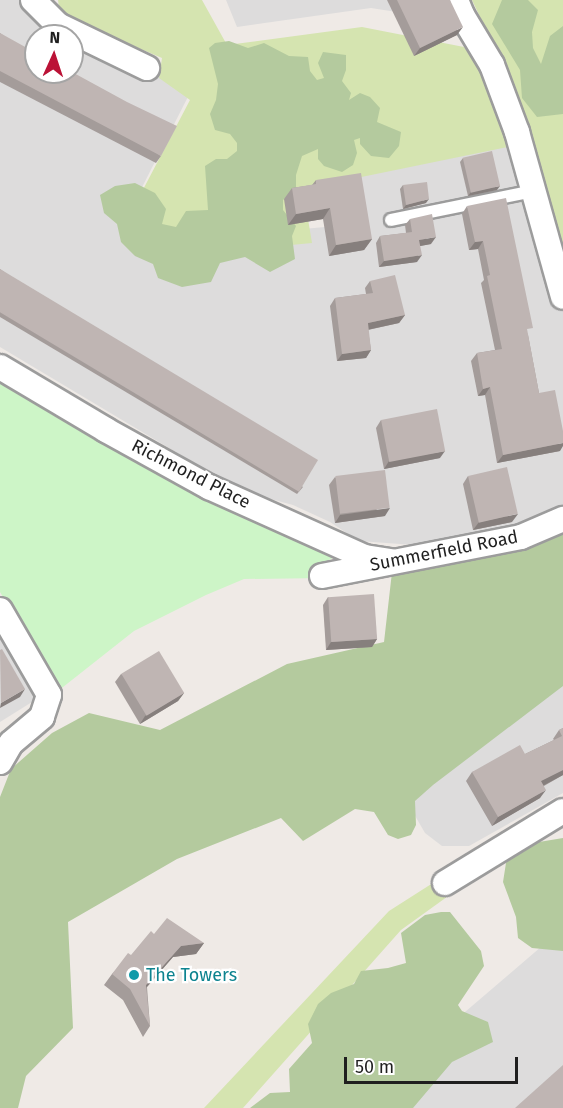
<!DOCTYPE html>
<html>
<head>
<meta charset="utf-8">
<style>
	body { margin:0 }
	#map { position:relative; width:563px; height:1108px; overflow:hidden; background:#efeae6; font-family:"Fira Sans",sans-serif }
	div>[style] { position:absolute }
	.residential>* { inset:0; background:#dddcdc }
	.grass>* { inset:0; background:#d5e4b0 }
	.forest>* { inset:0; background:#b4ca9e }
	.park>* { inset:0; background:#cdf5c7 }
	.roads { filter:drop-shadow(2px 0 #9c9c9c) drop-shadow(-2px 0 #9c9c9c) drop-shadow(0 2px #9c9c9c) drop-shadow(0 -2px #9c9c9c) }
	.service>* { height:12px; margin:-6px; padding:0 6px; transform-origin:6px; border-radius:6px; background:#fff }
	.minor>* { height:24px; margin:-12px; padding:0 12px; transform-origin:12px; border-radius:12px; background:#fff }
	.wall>* { inset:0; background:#a49c9a }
	.shaded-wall>* { inset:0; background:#867f7d }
	.building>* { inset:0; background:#bfb5b3; transform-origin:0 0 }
	.dots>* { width:16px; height:16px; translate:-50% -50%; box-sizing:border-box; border:3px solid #fff; border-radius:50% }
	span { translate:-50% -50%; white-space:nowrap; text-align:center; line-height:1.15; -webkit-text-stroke:4.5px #fff; paint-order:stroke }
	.street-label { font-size:18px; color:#1f1f1f }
	.culture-label { font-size:18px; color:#0d838f }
	.left { translate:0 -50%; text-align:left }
	.north { position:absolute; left:24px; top:24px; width:60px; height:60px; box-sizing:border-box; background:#fff; border:2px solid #a5a5a5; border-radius:50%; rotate:3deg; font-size:16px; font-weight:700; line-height:24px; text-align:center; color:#1f1f1f }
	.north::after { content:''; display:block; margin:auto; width:21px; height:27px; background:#bb1236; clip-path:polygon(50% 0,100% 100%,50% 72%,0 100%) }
	.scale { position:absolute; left:344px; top:1057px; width:174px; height:27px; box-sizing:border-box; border:3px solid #1f1f1f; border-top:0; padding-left:8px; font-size:18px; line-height:21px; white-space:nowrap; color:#1f1f1f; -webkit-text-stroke:4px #fff; paint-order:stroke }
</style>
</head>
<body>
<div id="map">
	<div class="residential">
		<i style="clip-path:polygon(evenodd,0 0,21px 0,46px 15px,196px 81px,132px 207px,237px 235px,325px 227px,313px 174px,524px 130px,563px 273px,563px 513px,531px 526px,414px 545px,359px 541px,330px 522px,293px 505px,241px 491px,0 347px,0 0,36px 36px,72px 36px,72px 72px,36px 72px,36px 36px)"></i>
		<i style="clip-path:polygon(226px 0,457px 0,467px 23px,371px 8px,237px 27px)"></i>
		<i style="clip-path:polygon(0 609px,48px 692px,0 722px)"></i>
		<i style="clip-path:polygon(563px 679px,563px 793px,469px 846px,442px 846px,425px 833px,406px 800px)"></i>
		<i style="clip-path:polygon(563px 928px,563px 1108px,353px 1108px)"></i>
	</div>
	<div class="grass">
		<i style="clip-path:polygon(58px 0,202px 0,227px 45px,362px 27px,464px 47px,487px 75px,513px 146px,303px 189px,312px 243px,227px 251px,126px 222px,190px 100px,159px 78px,162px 58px,60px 15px)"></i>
		<i style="clip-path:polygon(472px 0,563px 0,563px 265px,511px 83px)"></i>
		<i style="clip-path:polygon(436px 881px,451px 894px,401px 930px,243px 1108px,204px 1108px,389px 911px)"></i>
	</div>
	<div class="forest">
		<i style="clip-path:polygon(502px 0,528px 0,538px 10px,532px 32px,533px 48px,541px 64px,550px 36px,563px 26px,563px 114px,537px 117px,522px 98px,520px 70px,492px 24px)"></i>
		<i style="clip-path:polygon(229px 41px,248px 48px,264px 43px,289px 56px,308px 57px,310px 71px,317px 80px,324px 78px,318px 63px,323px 52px,346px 55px,346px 70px,342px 81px,351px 93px,349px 100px,360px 93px,370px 97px,380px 108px,377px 122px,401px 132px,399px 146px,389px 158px,371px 156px,360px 144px,360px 138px,354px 140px,357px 153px,353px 165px,342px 172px,324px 166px,318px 159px,318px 149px,302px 156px,296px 175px,296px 188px,283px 200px,283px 210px,296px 226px,292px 236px,295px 259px,270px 272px,245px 257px,220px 263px,211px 282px,182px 287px,158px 278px,153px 264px,135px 256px,121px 242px,117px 224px,104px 213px,100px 195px,115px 186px,135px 183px,155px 193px,166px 209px,162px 224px,176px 227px,186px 211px,208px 210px,205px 166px,216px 159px,227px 159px,237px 151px,237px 143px,230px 134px,215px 130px,210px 114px,216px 100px,218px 84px,209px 48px,215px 43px)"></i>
		<i style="clip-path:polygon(563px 527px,563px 686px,433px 785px,415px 801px,416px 825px,411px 835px,398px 839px,388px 835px,374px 812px,355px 809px,303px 841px,281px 818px,177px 859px,68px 922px,73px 1028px,26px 1076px,18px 1108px,0 1108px,0 797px,11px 769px,52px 733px,89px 713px,160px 730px,287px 664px,384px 642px,392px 572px)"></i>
		<i style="clip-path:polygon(563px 838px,563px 951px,532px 948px,518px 938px,516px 917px,503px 882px,506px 863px,512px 850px,533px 843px)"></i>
		<i style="clip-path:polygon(441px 912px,450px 912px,481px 951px,484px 966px,458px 1005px,462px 1011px,488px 1022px,493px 1042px,452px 1062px,413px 1108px,250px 1108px,270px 1093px,290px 1092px,289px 1069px,312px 1043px,308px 1024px,318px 1004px,331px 993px,354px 984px,361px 971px,388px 968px,406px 963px,401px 933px,425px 915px)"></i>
	</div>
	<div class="park">
		<i style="clip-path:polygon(0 379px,155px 471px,216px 504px,340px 554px,325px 562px,325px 578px,244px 579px,206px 595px,134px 631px,58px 691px,0 592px)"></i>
	</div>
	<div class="roads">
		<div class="service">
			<i style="left:391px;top:220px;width:145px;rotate:-11.5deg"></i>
		</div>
		<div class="minor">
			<i style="left:33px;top:0;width:35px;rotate:45deg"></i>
			<i style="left:58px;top:25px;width:99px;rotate:25.8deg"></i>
			<i style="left:456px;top:0;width:16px;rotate:68deg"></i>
			<i style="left:462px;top:15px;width:58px;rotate:59deg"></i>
			<i style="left:492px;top:65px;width:72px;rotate:69.5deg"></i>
			<i style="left:517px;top:132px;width:171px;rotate:74.4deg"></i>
			<i style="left:0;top:367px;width:123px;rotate:30.7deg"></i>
			<i style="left:106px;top:430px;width:118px;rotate:29deg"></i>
			<i style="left:209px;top:487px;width:171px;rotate:24.2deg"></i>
			<i style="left:365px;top:557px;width:26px;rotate:9deg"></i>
			<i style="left:322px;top:576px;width:203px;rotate:-11.1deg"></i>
			<i style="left:521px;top:537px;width:46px;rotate:-23.2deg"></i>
			<i style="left:0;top:610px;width:98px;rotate:60deg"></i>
			<i style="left:49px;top:695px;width:23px;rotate:108deg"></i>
			<i style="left:42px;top:717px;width:40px;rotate:140deg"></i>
			<i style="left:11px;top:743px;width:22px;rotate:120deg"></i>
			<i style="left:445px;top:883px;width:138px;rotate:-31.4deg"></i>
		</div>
	</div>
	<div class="wall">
		<i style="clip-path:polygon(387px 0,450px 0,457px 35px,414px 56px)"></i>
		<i style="clip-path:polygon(0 33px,161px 156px,156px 163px,0 82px)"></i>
		<i style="clip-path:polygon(463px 158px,497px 190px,468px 196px,460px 162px)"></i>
		<i style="clip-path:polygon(316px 180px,372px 239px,364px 250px,329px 256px,323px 219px,288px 225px,284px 199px,292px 188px,312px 185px)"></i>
		<i style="clip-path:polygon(403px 185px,426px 203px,403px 209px,400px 189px)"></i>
		<i style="clip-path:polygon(467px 206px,528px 335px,539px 393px,560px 451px,497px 463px,485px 395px,478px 396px,471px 361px,477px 353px,495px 350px,481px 283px,484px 280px,478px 249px,469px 250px,462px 214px)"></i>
		<i style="clip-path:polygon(410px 219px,431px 244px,420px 246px,417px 262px,379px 267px,376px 243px,380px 236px,406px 233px,405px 225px)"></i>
		<i style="clip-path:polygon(0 269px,303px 487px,297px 494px,0 317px)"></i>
		<i style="clip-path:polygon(370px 281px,405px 315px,399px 323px,368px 330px,371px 350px,366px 358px,337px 361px,330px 306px,335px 298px,366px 294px,365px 288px)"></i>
		<i style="clip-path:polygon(381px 420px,440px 458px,384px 469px,376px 428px)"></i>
		<i style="clip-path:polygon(468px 476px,512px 522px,473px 530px,463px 484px)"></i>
		<i style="clip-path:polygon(335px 477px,385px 516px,335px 523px,329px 485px)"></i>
		<i style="clip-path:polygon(328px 597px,377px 639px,372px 647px,326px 650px,323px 605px)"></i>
		<i style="clip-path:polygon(121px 674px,184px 693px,178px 701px,140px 724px,115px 682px)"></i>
		<i style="clip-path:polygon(563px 728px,563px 775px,544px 786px,540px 798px,492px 826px,466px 781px,472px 772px,525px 754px,554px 740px,553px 739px,559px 730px)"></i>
		<i style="clip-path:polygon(154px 934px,204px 943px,196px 954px,173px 957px,147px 987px,150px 1026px,143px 1037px,123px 1000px,104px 985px,112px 974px)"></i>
	</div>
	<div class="shaded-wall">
		<i style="clip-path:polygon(463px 27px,457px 35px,414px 56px,420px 48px)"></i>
		<i style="clip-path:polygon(500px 186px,497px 190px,468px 196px,471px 192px)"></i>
		<i style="clip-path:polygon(429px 199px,426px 203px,403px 209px,406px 205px)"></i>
		<i style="clip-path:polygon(330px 208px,323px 219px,288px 225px,296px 214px)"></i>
		<i style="clip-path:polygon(436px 237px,431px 244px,415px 247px,419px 240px)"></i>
		<i style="clip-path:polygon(372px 239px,364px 250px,329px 256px,336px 245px)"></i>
		<i style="clip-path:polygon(483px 241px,478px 249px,469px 250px,475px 242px)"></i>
		<i style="clip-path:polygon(422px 255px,417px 262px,379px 267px,384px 261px)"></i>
		<i style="clip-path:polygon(405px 315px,399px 323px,362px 331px,368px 323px)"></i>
		<i style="clip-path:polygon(371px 350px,366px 358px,337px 361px,342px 354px)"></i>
		<i style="clip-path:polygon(490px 387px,485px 395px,478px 396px,483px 389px)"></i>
		<i style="clip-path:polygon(563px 443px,563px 446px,560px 451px,497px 463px,503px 455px)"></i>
		<i style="clip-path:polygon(445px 451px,440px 458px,384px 469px,389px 461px)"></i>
		<i style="clip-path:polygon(390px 508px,385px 516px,335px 523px,340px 515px)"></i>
		<i style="clip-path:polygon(518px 514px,512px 522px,473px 530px,479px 522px)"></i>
		<i style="clip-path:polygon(377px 639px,372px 647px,326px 650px,331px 642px)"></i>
		<i style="clip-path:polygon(25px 689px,20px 697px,0 708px,1px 703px)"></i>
		<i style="clip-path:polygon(184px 693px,178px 701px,140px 724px,145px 716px)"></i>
		<i style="clip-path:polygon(563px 770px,563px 775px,535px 790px,541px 781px)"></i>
		<i style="clip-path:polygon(546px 790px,540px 798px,492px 826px,498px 817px)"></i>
		<i style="clip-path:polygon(204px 943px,196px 954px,173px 957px,139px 996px,146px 985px,181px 946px)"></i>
	</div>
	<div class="building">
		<i style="clip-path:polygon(397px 0,450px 0,463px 27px,420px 48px)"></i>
		<i style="clip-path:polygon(0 33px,36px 53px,36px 72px,72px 72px,127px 102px,177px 126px,161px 156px,0 71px)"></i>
		<i style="left:492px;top:151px;width:36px;height:30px;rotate:77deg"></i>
		<i style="clip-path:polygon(361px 173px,372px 239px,336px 245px,330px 208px,296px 214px,292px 188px,316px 184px,316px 180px)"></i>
		<i style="clip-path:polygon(427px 182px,429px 199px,406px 205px,403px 185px)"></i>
		<i style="clip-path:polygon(506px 198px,533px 328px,527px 329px,539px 393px,555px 390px,563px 431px,563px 443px,503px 455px,490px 387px,483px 389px,477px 353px,502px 349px,487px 276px,490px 275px,483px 241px,475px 242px,467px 206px)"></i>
		<i style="clip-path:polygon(432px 214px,436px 237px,419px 240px,422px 255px,384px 261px,380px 236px,412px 232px,410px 219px)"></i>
		<i style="left:0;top:269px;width:371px;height:37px;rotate:31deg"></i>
		<i style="clip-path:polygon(395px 275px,405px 315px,368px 323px,371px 350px,342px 354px,335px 298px,373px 293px,370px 281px)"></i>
		<i style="left:437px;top:409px;width:43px;height:57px;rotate:79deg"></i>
		<i style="left:507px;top:467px;width:48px;height:40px;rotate:77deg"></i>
		<i style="left:385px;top:470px;width:38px;height:50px;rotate:83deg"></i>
		<i style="left:374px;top:594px;width:45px;height:46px;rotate:86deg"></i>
		<i style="clip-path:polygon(2px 649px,25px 689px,1px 703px,0 650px)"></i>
		<i style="left:159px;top:651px;width:49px;height:44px;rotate:59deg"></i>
		<i style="clip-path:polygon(563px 728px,563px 770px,541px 781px,546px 790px,498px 817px,472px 772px,520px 745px,525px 754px,562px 736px,559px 730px)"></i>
		<i style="clip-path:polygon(167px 918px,204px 943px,181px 946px,146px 985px,150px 1026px,130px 989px,112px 974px,128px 953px,131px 955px,151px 931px,154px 934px)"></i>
		<i style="clip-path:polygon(563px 1065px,563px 1108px,515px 1108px)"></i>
	</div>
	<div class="dots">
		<i style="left:134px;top:975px;background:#0f9aa8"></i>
	</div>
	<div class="street-label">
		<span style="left:191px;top:474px;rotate:27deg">Richmond Place</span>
		<span style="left:444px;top:551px;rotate:-11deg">Summerfield Road</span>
	</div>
	<div class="culture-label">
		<span class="left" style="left:146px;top:975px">The Towers</span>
	</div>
	<div class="north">N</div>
	<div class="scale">50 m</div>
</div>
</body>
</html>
